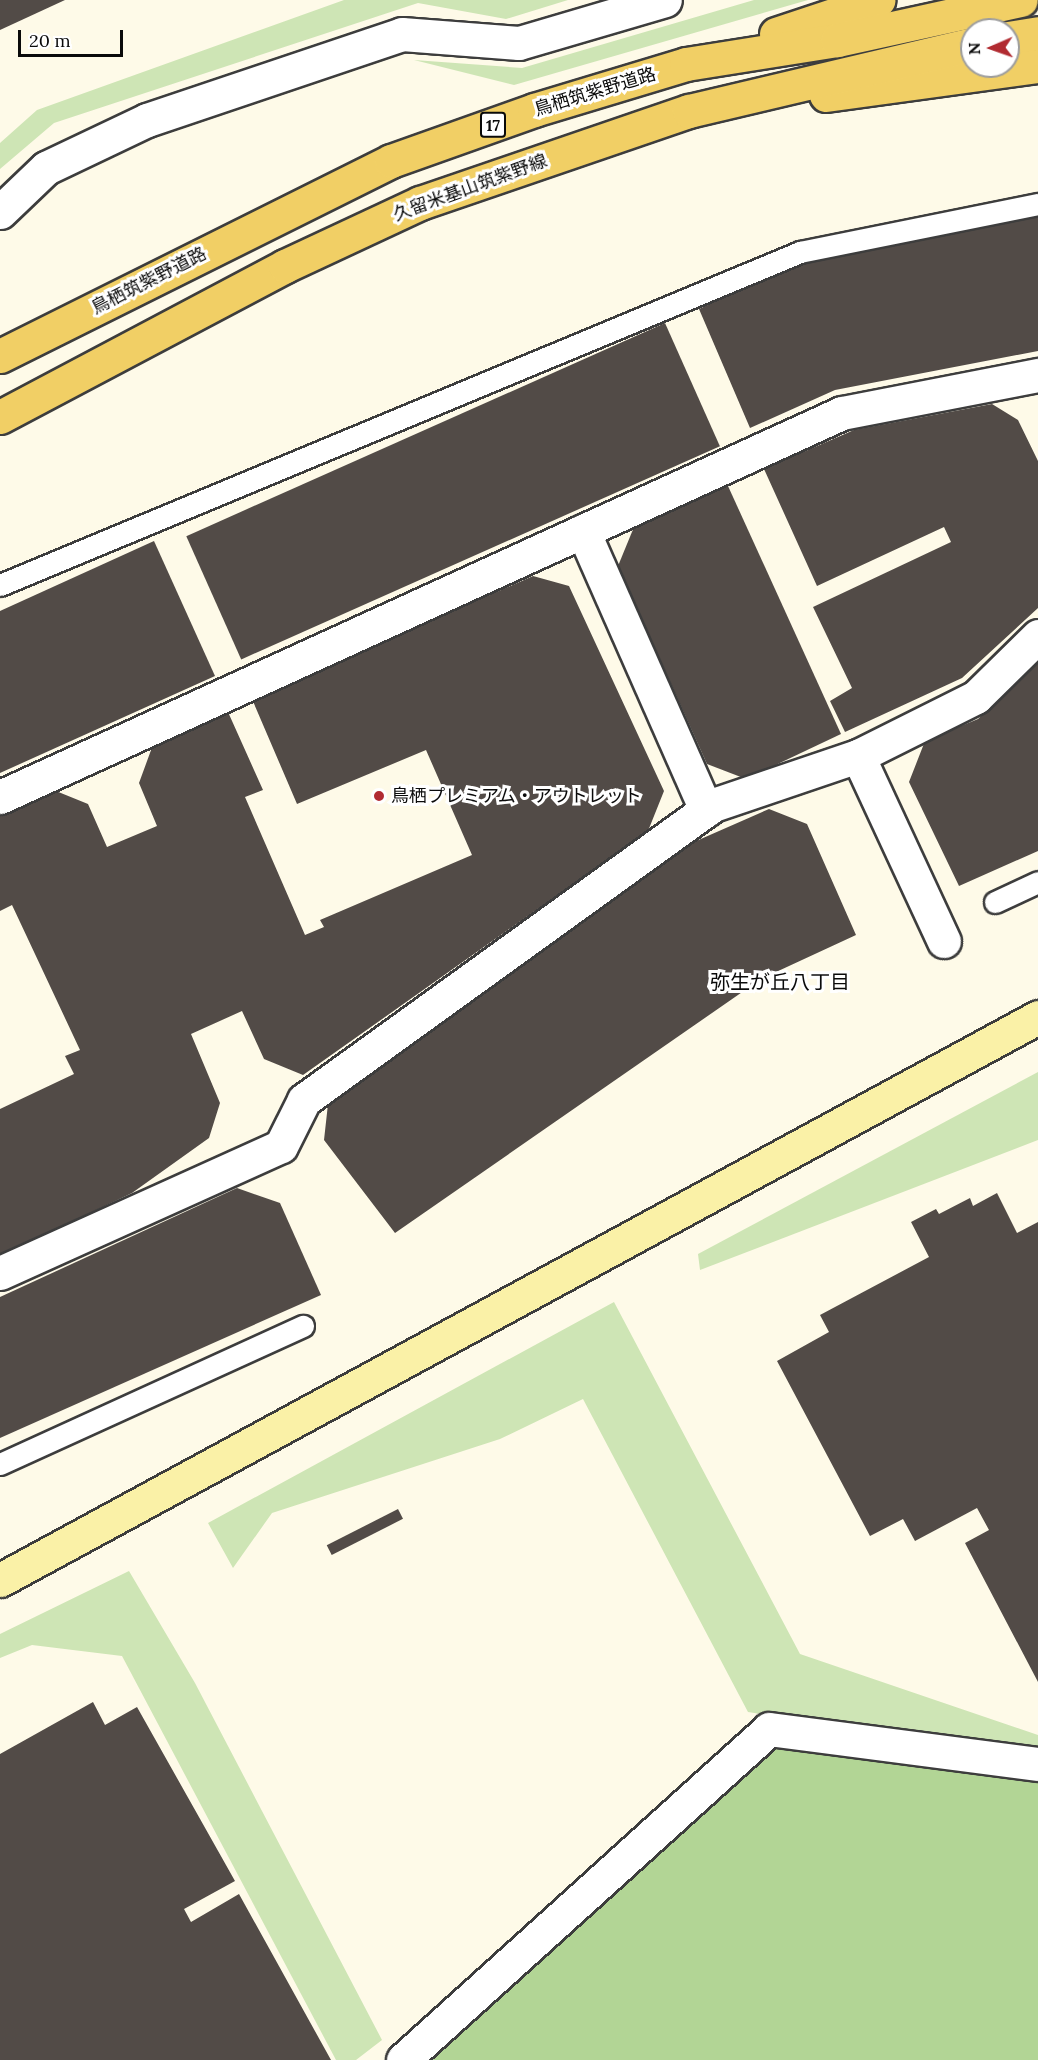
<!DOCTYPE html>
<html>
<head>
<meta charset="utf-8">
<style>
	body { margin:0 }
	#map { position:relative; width:1038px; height:2060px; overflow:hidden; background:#fefae8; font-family:Lora,"Noto Sans JP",serif }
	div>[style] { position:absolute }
	.green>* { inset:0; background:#cee5b5 }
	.forest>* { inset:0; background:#b2d595 }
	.building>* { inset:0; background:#524b47; transform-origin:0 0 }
	.roads { filter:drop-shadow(2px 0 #3d3d3d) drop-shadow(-2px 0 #3d3d3d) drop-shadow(0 2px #3d3d3d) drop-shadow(0 -2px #3d3d3d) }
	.lane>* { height:21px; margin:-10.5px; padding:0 10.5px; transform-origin:10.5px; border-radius:10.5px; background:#fff }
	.street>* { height:33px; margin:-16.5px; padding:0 16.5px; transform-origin:16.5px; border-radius:16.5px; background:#fff }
	.secondary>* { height:33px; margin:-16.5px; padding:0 16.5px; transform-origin:16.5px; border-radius:16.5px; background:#faf1a7 }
	.primary>* { height:33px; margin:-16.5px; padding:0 16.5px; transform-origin:16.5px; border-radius:16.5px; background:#f1cf65 }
	.dots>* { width:16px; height:16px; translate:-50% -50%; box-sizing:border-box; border:3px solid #fff; border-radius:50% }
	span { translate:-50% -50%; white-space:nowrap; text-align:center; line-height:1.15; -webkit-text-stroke:6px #fff; paint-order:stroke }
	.shield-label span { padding:2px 4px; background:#fff; border:2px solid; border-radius:4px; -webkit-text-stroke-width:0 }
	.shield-label { font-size:16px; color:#0a0a0a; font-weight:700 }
	.street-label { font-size:18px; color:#0a0a0a }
	.poi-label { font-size:18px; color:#0a0a0a }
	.left { translate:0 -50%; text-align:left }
	.neighbourhood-label { font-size:20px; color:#0a0a0a }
	.north { position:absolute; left:960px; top:18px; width:60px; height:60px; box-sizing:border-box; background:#fff; border:2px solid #9d9d9d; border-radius:50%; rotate:268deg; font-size:16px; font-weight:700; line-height:24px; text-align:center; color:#0a0a0a }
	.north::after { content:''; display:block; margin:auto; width:21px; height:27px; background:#b12b31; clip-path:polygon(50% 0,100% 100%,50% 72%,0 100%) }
	.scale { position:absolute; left:18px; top:30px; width:105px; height:27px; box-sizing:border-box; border:3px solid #0a0a0a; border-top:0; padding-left:8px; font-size:18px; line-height:21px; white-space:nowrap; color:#0a0a0a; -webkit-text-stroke:4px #fff; paint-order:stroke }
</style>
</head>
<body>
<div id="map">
	<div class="green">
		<i style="clip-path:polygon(344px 0,568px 0,506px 19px,418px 3px,54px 123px,0 169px,0 143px,37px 110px)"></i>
		<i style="clip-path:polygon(754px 0,808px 0,514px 85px,414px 60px,522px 68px)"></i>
		<i style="clip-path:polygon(1038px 1072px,1038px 1140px,700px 1270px,698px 1254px)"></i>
		<i style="clip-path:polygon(614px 1302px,800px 1654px,1038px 1735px,1038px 1756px,748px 1712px,583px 1399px,500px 1439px,272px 1513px,233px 1568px,208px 1523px)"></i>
		<i style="clip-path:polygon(129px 1571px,195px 1683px,382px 2040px,356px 2060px,336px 2060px,122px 1656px,32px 1645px,0 1658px,0 1634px)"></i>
	</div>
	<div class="forest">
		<i style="clip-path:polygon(769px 1746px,1038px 1777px,1038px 2060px,427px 2060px)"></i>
	</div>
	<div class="building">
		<i style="clip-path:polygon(0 0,65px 0,0 30px)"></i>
		<i style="clip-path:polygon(1038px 217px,1038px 351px,835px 390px,750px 428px,699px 309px,798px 262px)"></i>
		<i style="left:665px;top:323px;width:135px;height:524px;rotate:66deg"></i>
		<i style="clip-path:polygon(992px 404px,1018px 420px,1038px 461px,1038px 608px,962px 678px,845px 732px,830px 701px,852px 688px,813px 607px,951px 542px,944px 527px,817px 586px,764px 469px,854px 430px)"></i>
		<i style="clip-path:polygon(728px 486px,841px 734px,746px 779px,707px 764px,618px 566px,634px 527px)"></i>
		<i style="clip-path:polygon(154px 541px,215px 676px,0 773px,0 611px)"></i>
		<i style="clip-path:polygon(533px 576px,569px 586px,664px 791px,648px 831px,303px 1075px,264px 1059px,242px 1011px,191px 1034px,220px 1103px,209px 1138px,132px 1193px,0 1256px,0 1109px,74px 1074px,65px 1056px,80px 1050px,12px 905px,0 911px,0 812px,51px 789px,88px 804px,107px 847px,157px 826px,139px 783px,154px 742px,228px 712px,263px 790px,245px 797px,305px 935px,324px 927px,320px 920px,472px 855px,426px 750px,297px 804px,252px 699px)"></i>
		<i style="clip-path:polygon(1038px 663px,1038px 851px,959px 886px,909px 782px,925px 741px,978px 719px)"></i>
		<i style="clip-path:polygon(769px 809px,807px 824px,856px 935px,761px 979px,395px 1233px,324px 1140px,328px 1104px,678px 849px)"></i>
		<i style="clip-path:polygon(237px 1188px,280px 1203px,321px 1295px,0 1438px,0 1297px)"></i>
		<i style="clip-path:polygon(997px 1193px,1017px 1233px,1038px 1222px,1038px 1682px,965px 1543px,989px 1530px,977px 1508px,915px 1541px,903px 1519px,870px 1536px,777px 1361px,829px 1332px,820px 1315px,929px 1257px,911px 1222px,936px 1209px,939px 1214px,970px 1198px,973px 1206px)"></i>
		<i style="left:398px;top:1509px;width:11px;height:80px;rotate:63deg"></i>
		<i style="clip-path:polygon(93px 1702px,105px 1725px,137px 1707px,235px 1881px,184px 1909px,191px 1922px,239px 1894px,331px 2060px,0 2060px,0 1754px)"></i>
	</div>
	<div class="roads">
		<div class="lane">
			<i style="left:0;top:585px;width:867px;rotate:-22.6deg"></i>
			<i style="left:800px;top:252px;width:243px;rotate:-11.4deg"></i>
			<i style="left:995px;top:902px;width:47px;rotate:-24.9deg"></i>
			<i style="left:0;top:1464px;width:333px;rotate:-24.5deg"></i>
		</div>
		<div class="street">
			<i style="left:0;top:212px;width:64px;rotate:-43.7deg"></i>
			<i style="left:46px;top:168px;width:112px;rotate:-25.4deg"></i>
			<i style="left:147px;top:120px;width:269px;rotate:-18.6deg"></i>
			<i style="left:402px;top:34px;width:117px;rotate:4.4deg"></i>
			<i style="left:519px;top:43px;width:152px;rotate:-16.4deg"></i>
			<i style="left:583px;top:531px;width:305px;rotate:66.2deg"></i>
			<i style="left:858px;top:756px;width:204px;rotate:65.1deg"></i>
			<i style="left:0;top:797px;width:925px;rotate:-24.52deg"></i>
			<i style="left:842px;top:413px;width:200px;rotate:-11deg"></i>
			<i style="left:0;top:1273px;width:308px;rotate:-24.3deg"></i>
			<i style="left:281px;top:1146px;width:51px;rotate:-63.4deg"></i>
			<i style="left:304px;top:1100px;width:504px;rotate:-35.8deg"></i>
			<i style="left:713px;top:805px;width:153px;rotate:-18.7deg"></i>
			<i style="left:858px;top:756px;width:132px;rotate:-26.6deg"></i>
			<i style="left:976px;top:697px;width:87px;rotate:-44.5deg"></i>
			<i style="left:403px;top:2060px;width:493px;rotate:-42.1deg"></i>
			<i style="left:769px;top:1729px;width:271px;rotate:7.4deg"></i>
		</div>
		<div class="secondary">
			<i style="left:0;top:1580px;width:1181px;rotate:-28.47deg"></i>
		</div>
		<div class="primary">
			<i style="left:776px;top:34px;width:108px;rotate:-18.4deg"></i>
			<i style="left:1008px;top:38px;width:30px;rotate:-9deg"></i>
			<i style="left:826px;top:95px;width:214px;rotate:-7.8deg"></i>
			<i style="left:0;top:356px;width:437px;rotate:-26.5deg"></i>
			<i style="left:391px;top:161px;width:152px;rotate:-19.6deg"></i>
			<i style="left:534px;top:110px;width:159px;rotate:-16.8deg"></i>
			<i style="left:686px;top:64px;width:153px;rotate:-9deg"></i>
			<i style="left:837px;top:40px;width:188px;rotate:-12.3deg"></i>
			<i style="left:0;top:417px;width:323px;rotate:-27.9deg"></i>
			<i style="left:285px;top:266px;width:149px;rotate:-25deg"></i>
			<i style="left:420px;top:203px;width:284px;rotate:-18.9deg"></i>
			<i style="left:689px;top:111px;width:291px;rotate:-13.3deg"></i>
		</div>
	</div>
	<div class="dots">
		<i style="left:379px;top:796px;background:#b12b31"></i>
	</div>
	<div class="shield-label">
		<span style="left:493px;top:125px">17</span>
	</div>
	<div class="street-label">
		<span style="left:595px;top:92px;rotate:-17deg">鳥栖筑紫野道路</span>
		<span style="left:470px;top:188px;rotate:-20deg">久留米基山筑紫野線</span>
		<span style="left:149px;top:281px;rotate:-27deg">鳥栖筑紫野道路</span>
	</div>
	<div class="poi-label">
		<span class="left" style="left:391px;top:796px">鳥栖プレミアム・アウトレット</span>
	</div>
	<div class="neighbourhood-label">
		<span style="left:780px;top:981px">弥生が丘八丁目</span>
	</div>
	<div class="north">N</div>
	<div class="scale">20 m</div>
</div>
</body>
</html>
